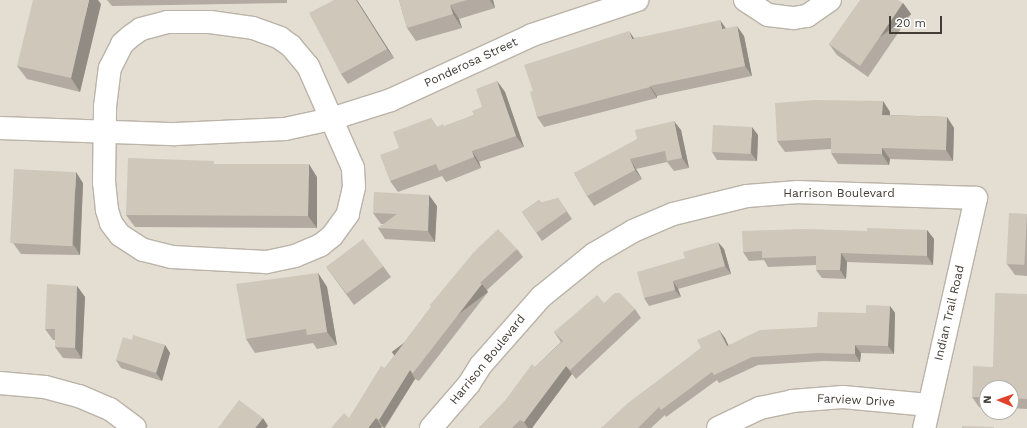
<!DOCTYPE html>
<html>
<head>
<meta charset="utf-8">
<style>
	body { margin:0 }
	#map { position:relative; width:1027px; height:428px; overflow:hidden; background:#f0ece4; font-family:"Work Sans",sans-serif }
	div>[style] { position:absolute }
	.residential>* { inset:0; background:#e3ddd2 }
	.roads { filter:drop-shadow(1px 0 #bab3a8) drop-shadow(-1px 0 #bab3a8) drop-shadow(0 1px #bab3a8) drop-shadow(0 -1px #bab3a8) }
	.minor>* { height:22px; margin:-11px; padding:0 11px; transform-origin:11px; border-radius:11px; background:#fff }
	.wall>* { inset:0; background:#b3aba1 }
	.shaded-wall>* { inset:0; background:#928b83; transform-origin:0 0 }
	.building>* { inset:0; background:#d0c7bb; transform-origin:0 0 }
	span { translate:-50% -50%; white-space:nowrap; text-align:center; line-height:1.15; -webkit-text-stroke:3px #fff; paint-order:stroke }
	.street-label { font-size:12px; color:#413c34 }
	.north { position:absolute; left:979px; top:380px; width:40px; height:40px; box-sizing:border-box; background:#fff; border:1px solid #b3b1ae; border-radius:50%; rotate:272deg; font-size:11px; font-weight:700; line-height:16px; text-align:center; color:#413c34 }
	.north::after { content:''; display:block; margin:auto; width:14px; height:18px; background:#e1422a; clip-path:polygon(50% 0,100% 100%,50% 72%,0 100%) }
	.scale { position:absolute; left:889px; top:16px; width:53px; height:18px; box-sizing:border-box; border:2px solid #413c34; border-top:0; padding-left:5px; font-size:12px; line-height:14px; white-space:nowrap; color:#413c34; -webkit-text-stroke:3px #fff; paint-order:stroke }
</style>
</head>
<body>
<div id="map">
	<div class="residential">
		<i style="clip-path:polygon(evenodd,0 0,1027px 0,1027px 428px,0 428px,0 0,987px 388px,1011px 388px,1011px 412px,987px 412px,987px 388px)"></i>
	</div>
	<div class="roads">
		<div class="minor">
			<i style="left:745px;top:0;width:27px;rotate:33deg"></i>
			<i style="left:768px;top:15px;width:26px;rotate:7deg"></i>
			<i style="left:794px;top:18px;width:13px;rotate:-9deg"></i>
			<i style="left:807px;top:16px;width:28px;rotate:-35deg"></i>
			<i style="left:167px;top:22px;width:43px"></i>
			<i style="left:210px;top:22px;width:43px;rotate:7.9deg"></i>
			<i style="left:253px;top:28px;width:29px;rotate:20deg"></i>
			<i style="left:280px;top:38px;width:14px;rotate:36deg"></i>
			<i style="left:291px;top:46px;width:26px;rotate:50deg"></i>
			<i style="left:308px;top:66px;width:111px;rotate:66.2deg"></i>
			<i style="left:353px;top:168px;width:19px;rotate:87deg"></i>
			<i style="left:354px;top:187px;width:28px;rotate:103deg"></i>
			<i style="left:348px;top:214px;width:27px;rotate:126deg"></i>
			<i style="left:332px;top:236px;width:14px;rotate:141deg"></i>
			<i style="left:321px;top:245px;width:28px;rotate:157deg"></i>
			<i style="left:295px;top:256px;width:30px;rotate:168deg"></i>
			<i style="left:266px;top:262px;width:94px;rotate:-177deg"></i>
			<i style="left:172px;top:257px;width:30px;rotate:-166deg"></i>
			<i style="left:143px;top:250px;width:27px;rotate:-147deg"></i>
			<i style="left:120px;top:235px;width:15px;rotate:-127deg"></i>
			<i style="left:111px;top:223px;width:14px;rotate:-107deg"></i>
			<i style="left:107px;top:210px;width:27px;rotate:-96deg"></i>
			<i style="left:104px;top:183px;width:76px;rotate:-89.2deg"></i>
			<i style="left:105px;top:107px;width:39px;rotate:-83deg"></i>
			<i style="left:110px;top:68px;width:27px;rotate:-63deg"></i>
			<i style="left:122px;top:44px;width:12px;rotate:-42deg"></i>
			<i style="left:131px;top:36px;width:12px;rotate:-35deg"></i>
			<i style="left:141px;top:29px;width:27px;rotate:-15deg"></i>
			<i style="left:0;top:128px;width:176px;rotate:2deg"></i>
			<i style="left:176px;top:134px;width:109px;rotate:-2.6deg"></i>
			<i style="left:285px;top:129px;width:47px;rotate:-12.3deg"></i>
			<i style="left:331px;top:119px;width:63px;rotate:-17.6deg"></i>
			<i style="left:391px;top:100px;width:155px;rotate:-24.7deg"></i>
			<i style="left:532px;top:35px;width:111px;rotate:-18.4deg"></i>
			<i style="left:0;top:383px;width:45px;rotate:5.1deg"></i>
			<i style="left:45px;top:387px;width:35px;rotate:15deg"></i>
			<i style="left:79px;top:396px;width:34px;rotate:23deg"></i>
			<i style="left:110px;top:409px;width:31px;rotate:37deg"></i>
			<i style="left:431px;top:428px;width:58px;rotate:-49.2deg"></i>
			<i style="left:469px;top:384px;width:22px;rotate:-58deg"></i>
			<i style="left:481px;top:365px;width:91px;rotate:-48.6deg"></i>
			<i style="left:541px;top:297px;width:68px;rotate:-39.1deg"></i>
			<i style="left:594px;top:254px;width:45px;rotate:-30.5deg"></i>
			<i style="left:633px;top:231px;width:43px;rotate:-23deg"></i>
			<i style="left:673px;top:214px;width:76px;rotate:-13.7deg"></i>
			<i style="left:747px;top:196px;width:51px;rotate:-4.5deg"></i>
			<i style="left:798px;top:192px;width:178px;rotate:1.9deg"></i>
			<i style="left:976px;top:198px;width:236px;rotate:102.7deg"></i>
			<i style="left:718px;top:428px;width:47px;rotate:-25.5deg"></i>
			<i style="left:760px;top:408px;width:33px;rotate:-12deg"></i>
			<i style="left:792px;top:401px;width:51px;rotate:-4.5deg"></i>
			<i style="left:843px;top:397px;width:86px;rotate:5.3deg"></i>
		</div>
	</div>
	<div class="wall">
		<i style="clip-path:polygon(107px 0,287px 0,287px 3px,112px 6px)"></i>
		<i style="clip-path:polygon(334px 0,357px 0,394px 58px,348px 84px,341px 74px)"></i>
		<i style="clip-path:polygon(399px 0,493px 0,495px 8px,459px 19px,462px 28px,416px 41px,407px 28px)"></i>
		<i style="clip-path:polygon(903px 3px,911px 14px,868px 77px,837px 55px,829px 44px)"></i>
		<i style="clip-path:polygon(101px 4px,80px 92px,27px 79px,17px 66px)"></i>
		<i style="clip-path:polygon(726px 28px,744px 36px,752px 76px,657px 96px,657px 98px,544px 127px,537px 117px,533px 91px,634px 38px)"></i>
		<i style="clip-path:polygon(497px 81px,505px 92px,524px 147px,479px 162px,481px 168px,446px 182px,442px 176px,398px 192px,390px 181px,399px 148px,431px 118px,437px 127px,445px 126px,474px 115px,482px 107px)"></i>
		<i style="clip-path:polygon(883px 101px,890px 112px,890px 115px,947px 117px,954px 128px,953px 161px,890px 159px,889px 165px,838px 164px,831px 153px,831px 149px,785px 152px,777px 141px)"></i>
		<i style="clip-path:polygon(681px 130px,689px 168px,674px 171px,667px 162px,636px 169px,642px 179px,594px 206px,587px 196px,574px 173px)"></i>
		<i style="clip-path:polygon(758px 135px,757px 161px,717px 160px,712px 152px)"></i>
		<i style="clip-path:polygon(216px 164px,317px 177px,317px 228px,135px 227px,126px 215px)"></i>
		<i style="clip-path:polygon(83px 183px,80px 255px,21px 254px,13px 243px)"></i>
		<i style="clip-path:polygon(558px 198px,572px 219px,542px 241px,522px 212px,539px 200px,541px 203px)"></i>
		<i style="clip-path:polygon(437px 206px,435px 242px,385px 239px,378px 228px,384px 224px,381px 224px,373px 213px)"></i>
		<i style="clip-path:polygon(1027px 214px,1027px 276px,1015px 275px,1007px 264px)"></i>
		<i style="clip-path:polygon(927px 230px,934px 239px,933px 265px,847px 262px,846px 279px,822px 278px,816px 270px,816px 265px,768px 267px,764px 260px,749px 261px,743px 252px,867px 231px)"></i>
		<i style="clip-path:polygon(517px 249px,523px 257px,487px 290px,488px 292px,419px 381px,415px 379px,385px 428px,382px 427px,349px 418px,385px 368px,431px 307px,430px 305px)"></i>
		<i style="clip-path:polygon(724px 249px,731px 274px,678px 289px,681px 297px,649px 306px,644px 298px)"></i>
		<i style="clip-path:polygon(383px 266px,391px 277px,354px 305px,327px 268px)"></i>
		<i style="clip-path:polygon(318px 273px,327px 287px,337px 345px,317px 349px,313px 343px,255px 353px,246px 339px)"></i>
		<i style="clip-path:polygon(77px 286px,85px 297px,82px 359px,63px 358px,55px 347px,55px 340px,53px 340px,45px 329px)"></i>
		<i style="clip-path:polygon(1027px 294px,1027px 409px,1011px 408px,1011px 388px,987px 388px,987px 408px,979px 407px,972px 397px,993px 367px)"></i>
		<i style="clip-path:polygon(604px 303px,635px 309px,641px 318px,576px 379px,572px 374px,532px 428px,479px 428px,504px 402px,535px 367px,561px 342px,554px 332px)"></i>
		<i style="clip-path:polygon(890px 306px,895px 313px,894px 354px,861px 353px,860px 362px,824px 361px,758px 365px,719px 383px,717px 380px,666px 417px,665px 415px,651px 428px,601px 428px,701px 348px,719px 330px,725px 338px,728px 345px,817px 327px,866px 313px)"></i>
		<i style="clip-path:polygon(132px 340px,165px 345px,170px 353px,162px 381px,121px 368px,116px 360px)"></i>
	</div>
	<div class="shaded-wall">
		<i style="clip-path:polygon(89px 0,98px 0,101px 4px,80px 92px,71px 78px)"></i>
		<i style="clip-path:polygon(356px 0,357px 0,394px 58px,387px 49px)"></i>
		<i style="clip-path:polygon(490px 0,493px 0,495px 8px)"></i>
		<i style="left:903px;top:3px;width:14px;height:76px;rotate:54deg"></i>
		<i style="clip-path:polygon(450px 5px,459px 19px,462px 28px,453px 14px)"></i>
		<i style="clip-path:polygon(720px 20px,727px 30px,722px 29px)"></i>
		<i style="clip-path:polygon(737px 26px,744px 36px,752px 76px,745px 66px)"></i>
		<i style="clip-path:polygon(629px 31px,636px 41px,632px 39px)"></i>
		<i style="clip-path:polygon(497px 81px,505px 92px,524px 147px,516px 136px)"></i>
		<i style="clip-path:polygon(650px 86px,657px 96px,657px 98px,650px 87px)"></i>
		<i style="clip-path:polygon(883px 101px,890px 112px,890px 126px,882px 115px)"></i>
		<i style="clip-path:polygon(947px 117px,954px 128px,953px 161px,946px 150px)"></i>
		<i style="clip-path:polygon(674px 121px,681px 130px,689px 168px,682px 158px)"></i>
		<i style="clip-path:polygon(752px 127px,758px 135px,757px 161px,751px 153px)"></i>
		<i style="clip-path:polygon(882px 148px,890px 159px,889px 165px,882px 154px)"></i>
		<i style="clip-path:polygon(472px 151px,479px 162px,481px 168px,474px 157px)"></i>
		<i style="clip-path:polygon(630px 159px,642px 179px,635px 170px)"></i>
		<i style="clip-path:polygon(309px 164px,317px 177px,317px 228px,308px 216px)"></i>
		<i style="clip-path:polygon(76px 172px,83px 183px,80px 255px,73px 244px)"></i>
		<i style="clip-path:polygon(429px 195px,437px 206px,435px 242px,428px 231px)"></i>
		<i style="clip-path:polygon(927px 230px,934px 239px,933px 265px,927px 256px)"></i>
		<i style="clip-path:polygon(718px 242px,724px 249px,731px 274px,725px 266px)"></i>
		<i style="clip-path:polygon(841px 253px,847px 262px,846px 279px,840px 270px)"></i>
		<i style="clip-path:polygon(318px 273px,327px 287px,337px 345px,327px 332px)"></i>
		<i style="clip-path:polygon(673px 281px,678px 289px,681px 297px,675px 290px)"></i>
		<i style="left:482px;top:284px;width:10px;height:113px;rotate:53deg"></i>
		<i style="clip-path:polygon(77px 286px,85px 297px,82px 359px,75px 348px)"></i>
		<i style="clip-path:polygon(890px 306px,895px 313px,894px 354px,888px 346px)"></i>
		<i style="clip-path:polygon(719px 330px,725px 338px,732px 353px,727px 346px)"></i>
		<i style="clip-path:polygon(165px 345px,170px 353px,162px 381px,156px 373px)"></i>
		<i style="clip-path:polygon(855px 345px,861px 353px,860px 362px,855px 354px)"></i>
		<i style="clip-path:polygon(566px 366px,572px 374px,532px 428px,528px 428px,524px 422px)"></i>
		<i style="clip-path:polygon(410px 370px,415px 379px,384px 428px,379px 420px)"></i>
		<i style="clip-path:polygon(263px 418px,268px 426px,266px 428px,255px 428px)"></i>
		<i style="clip-path:polygon(376px 418px,382px 427px,381px 428px,368px 428px)"></i>
	</div>
	<div class="building">
		<i style="clip-path:polygon(33px 0,89px 0,71px 78px,17px 66px)"></i>
		<i style="clip-path:polygon(334px 0,356px 0,387px 49px,341px 74px,309px 13px)"></i>
		<i style="clip-path:polygon(399px 0,467px 0,450px 5px,453px 14px,407px 28px)"></i>
		<i style="clip-path:polygon(860px 0,898px 0,903px 3px,860px 66px,829px 44px)"></i>
		<i style="clip-path:polygon(720px 20px,722px 29px,737px 26px,745px 66px,650px 86px,650px 87px,537px 117px,530px 92px,533px 91px,524px 65px,629px 31px,632px 39px)"></i>
		<i style="clip-path:polygon(497px 81px,516px 136px,472px 151px,474px 157px,439px 171px,436px 164px,390px 181px,380px 155px,399px 148px,393px 132px,431px 118px,437px 127px,443px 124px,444px 126px,474px 115px,472px 111px,482px 107px,476px 89px)"></i>
		<i style="clip-path:polygon(815px 100px,883px 101px,882px 115px,947px 117px,946px 150px,882px 148px,882px 154px,831px 153px,831px 138px,777px 141px,775px 103px)"></i>
		<i style="clip-path:polygon(674px 121px,682px 158px,667px 161px,665px 151px,630px 159px,635px 170px,587px 196px,574px 173px,637px 139px,635px 130px)"></i>
		<i style="left:713px;top:125px;width:39px;height:27px;rotate:3deg"></i>
		<i style="clip-path:polygon(128px 158px,214px 161px,214px 164px,309px 164px,308px 216px,126px 215px)"></i>
		<i style="left:14px;top:169px;width:62px;height:74px;rotate:3deg"></i>
		<i style="clip-path:polygon(374px 192px,429px 195px,428px 231px,378px 228px,397px 214px,373px 213px)"></i>
		<i style="clip-path:polygon(558px 198px,567px 211px,536px 233px,522px 212px,539px 200px,540px 203px)"></i>
		<i style="left:1009px;top:213px;width:18px;height:51px;rotate:3deg"></i>
		<i style="clip-path:polygon(867px 228px,927px 230px,927px 256px,841px 253px,840px 270px,816px 270px,816px 256px,762px 258px,762px 251px,743px 252px,742px 231px,806px 229px,867px 231px)"></i>
		<i style="clip-path:polygon(498px 229px,517px 249px,480px 283px,482px 284px,413px 373px,410px 370px,379px 420px,376px 418px,368px 428px,331px 428px,344px 413px,349px 418px,381px 366px,385px 368px,431px 307px,430px 305px,474px 252px)"></i>
		<i style="left:363px;top:239px;width:34px;height:46px;rotate:53deg"></i>
		<i style="clip-path:polygon(718px 242px,725px 266px,673px 281px,675px 290px,644px 298px,637px 272px,685px 258px,683px 252px)"></i>
		<i style="clip-path:polygon(318px 273px,327px 332px,307px 335px,306px 329px,246px 339px,236px 284px)"></i>
		<i style="clip-path:polygon(47px 284px,77px 286px,75px 348px,55px 347px,55px 329px,45px 329px)"></i>
		<i style="clip-path:polygon(615px 293px,620px 293px,635px 309px,570px 370px,566px 366px,524px 422px,520px 420px,512px 428px,479px 428px,504px 402px,532px 364px,535px 367px,563px 341px,554px 332px,597px 295px,604px 303px)"></i>
		<i style="clip-path:polygon(995px 293px,1027px 294px,1027px 399px,1011px 398px,1011px 388px,987px 388px,987px 397px,972px 397px,973px 366px,993px 367px)"></i>
		<i style="clip-path:polygon(866px 305px,890px 306px,888px 346px,855px 345px,855px 354px,818px 353px,752px 357px,714px 375px,712px 372px,661px 410px,659px 407px,638px 428px,601px 428px,628px 403px,701px 348px,697px 340px,719px 330px,727px 346px,760px 330px,817px 327px,818px 312px,866px 313px)"></i>
		<i style="clip-path:polygon(133px 335px,165px 345px,156px 373px,116px 360px,123px 337px,132px 340px)"></i>
		<i style="clip-path:polygon(239px 400px,263px 418px,255px 428px,218px 428px)"></i>
		<i style="clip-path:polygon(962px 426px,994px 427px,994px 428px,962px 428px)"></i>
	</div>
	<div class="street-label">
		<span style="left:471px;top:63px;rotate:-25deg">Ponderosa Street</span>
		<span style="left:839px;top:194px">Harrison Boulevard</span>
		<span style="left:950px;top:313px;rotate:-77deg">Indian Trail Road</span>
		<span style="left:488px;top:360px;rotate:-51deg">Harrison Boulevard</span>
		<span style="left:856px;top:401px;rotate:3deg">Farview Drive</span>
	</div>
	<div class="north">N</div>
	<div class="scale">20 m</div>
</div>
</body>
</html>
